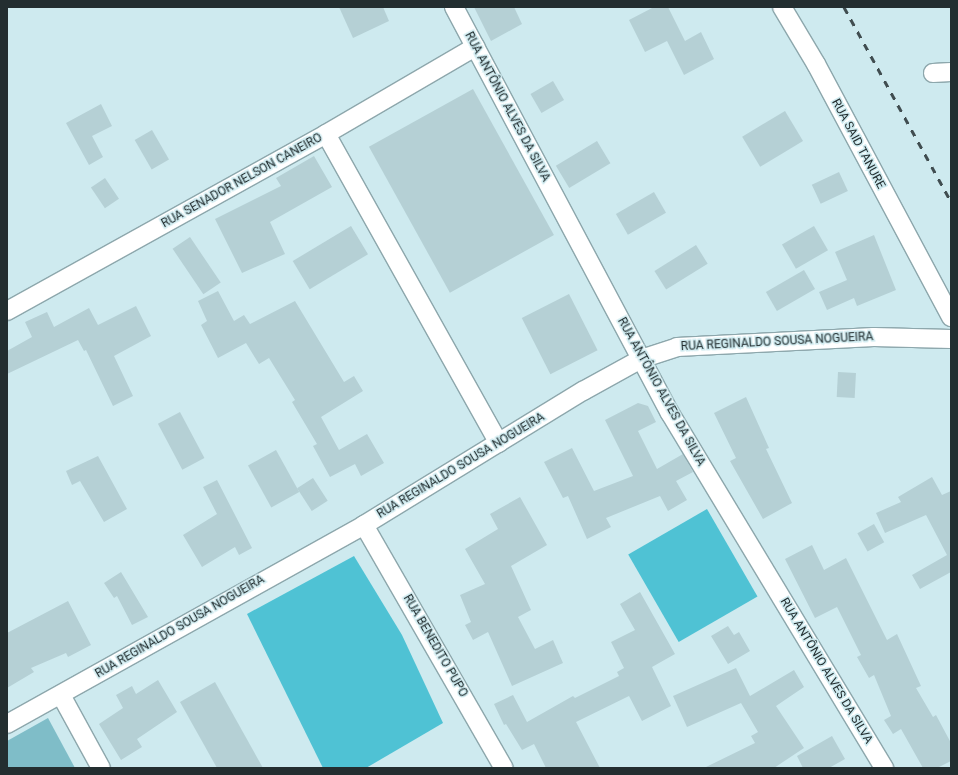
<!DOCTYPE html>
<html>
<head>
<meta charset="utf-8">
<style>
	body { margin:0 }
	#map { position:relative; width:958px; height:775px; overflow:hidden; background:#ceeaef; font-family:Roboto,sans-serif }
	div>[style] { position:absolute }
	.green>* { inset:0; background:#7fbdc8 }
	.forest>* { inset:0; background:#4fc2d4; transform-origin:0 0 }
	.building>* { inset:0; background:#b5d0d5; transform-origin:0 0 }
	.roads { filter:drop-shadow(1px 0 #8da7ac) drop-shadow(-1px 0 #8da7ac) drop-shadow(0 1px #8da7ac) drop-shadow(0 -1px #8da7ac) }
	.street>* { height:18px; margin:-9px; padding:0 9px; transform-origin:9px; border-radius:9px; background:#fff }
	.rail>* { height:3px; margin-top:-1.5px; transform-origin:0; background:repeating-linear-gradient(90deg,#404d50 0 7px,transparent 0 14px) }
	span { translate:-50% -50%; white-space:nowrap; text-align:center; line-height:1.15; -webkit-text-stroke:3px #ceeaef; paint-order:stroke }
	.street-label { font-size:12px; color:#232e30 }
	.frame { position:absolute; inset:0; border:8px solid #232e30; pointer-events:none }
</style>
</head>
<body>
<div id="map">
	<div class="green">
		<i style="clip-path:polygon(48px 718px,75px 768px,7px 768px,7px 741px)"></i>
	</div>
	<div class="forest">
		<i style="left:707px;top:509px;width:101px;height:91px;rotate:60deg"></i>
		<i style="clip-path:polygon(354px 556px,402px 635px,443px 723px,366px 768px,323px 768px,247px 614px)"></i>
	</div>
	<div class="building">
		<i style="clip-path:polygon(339px 7px,383px 7px,389px 21px,353px 38px)"></i>
		<i style="clip-path:polygon(474px 7px,514px 7px,522px 24px,491px 41px)"></i>
		<i style="clip-path:polygon(654px 7px,668px 7px,685px 41px,701px 32px,714px 59px,684px 75px,667px 41px,645px 52px,629px 20px)"></i>
		<i style="left:553px;top:81px;width:22px;height:26px;rotate:60deg"></i>
		<i style="left:473px;top:89px;width:167px;height:119px;rotate:61deg"></i>
		<i style="clip-path:polygon(101px 104px,112px 126px,92px 136px,103px 157px,89px 165px,66px 123px)"></i>
		<i style="left:785px;top:111px;width:35px;height:50px;rotate:59deg"></i>
		<i style="left:152px;top:130px;width:34px;height:20px;rotate:60deg"></i>
		<i style="left:597px;top:141px;width:26px;height:48px;rotate:59deg"></i>
		<i style="clip-path:polygon(314px 156px,332px 187px,270px 222px,285px 254px,242px 273px,215px 219px,281px 186px,276px 178px)"></i>
		<i style="left:839px;top:172px;width:21px;height:30px;rotate:65deg"></i>
		<i style="left:105px;top:178px;width:25px;height:17px;rotate:56deg"></i>
		<i style="left:654px;top:192px;width:24px;height:44px;rotate:60deg"></i>
		<i style="left:351px;top:226px;width:33px;height:68px;rotate:59deg"></i>
		<i style="left:814px;top:226px;width:28px;height:37px;rotate:60deg"></i>
		<i style="clip-path:polygon(874px 235px,896px 290px,857px 306px,854px 298px,827px 310px,819px 292px,847px 280px,835px 252px)"></i>
		<i style="left:190px;top:237px;width:55px;height:21px;rotate:56deg"></i>
		<i style="left:696px;top:245px;width:22px;height:49px;rotate:58deg"></i>
		<i style="left:804px;top:270px;width:22px;height:44px;rotate:60deg"></i>
		<i style="clip-path:polygon(218px 291px,234px 321px,244px 315px,250px 324px,295px 301px,344px 382px,354px 376px,363px 391px,321px 417px,339px 450px,367px 434px,384px 463px,361px 476px,355px 464px,330px 477px,313px 446px,317px 444px,292px 402px,295px 400px,269px 358px,259px 364px,246px 343px,218px 358px,201px 325px,207px 321px,198px 301px)"></i>
		<i style="left:569px;top:294px;width:63px;height:53px;rotate:63deg"></i>
		<i style="clip-path:polygon(136px 306px,151px 336px,114px 356px,133px 396px,113px 406px,86px 350px,84px 351px,78px 340px,7px 374px,7px 351px,32px 337px,25px 322px,47px 312px,54px 327px,89px 308px,98px 325px)"></i>
		<i style="left:838px;top:372px;width:18px;height:25px;rotate:3deg"></i>
		<i style="clip-path:polygon(746px 397px,769px 448px,766px 449px,792px 503px,763px 519px,730px 461px,736px 458px,714px 413px)"></i>
		<i style="clip-path:polygon(638px 403px,648px 406px,656px 422px,638px 431px,657px 469px,683px 454px,693px 472px,676px 481px,687px 500px,668px 511px,660px 496px,606px 518px,611px 527px,587px 539px,568px 496px,563px 498px,544px 462px,572px 448px,594px 491px,633px 476px,605px 420px)"></i>
		<i style="left:180px;top:412px;width:52px;height:25px;rotate:62deg"></i>
		<i style="left:276px;top:450px;width:48px;height:32px;rotate:61deg"></i>
		<i style="clip-path:polygon(98px 456px,127px 509px,104px 522px,80px 481px,72px 485px,66px 471px)"></i>
		<i style="clip-path:polygon(932px 477px,942px 495px,951px 491px,951px 572px,920px 589px,912px 575px,947px 555px,926px 515px,885px 533px,876px 513px,901px 502px,898px 497px)"></i>
		<i style="left:313px;top:478px;width:27px;height:19px;rotate:57deg"></i>
		<i style="clip-path:polygon(217px 480px,252px 548px,239px 555px,235px 547px,202px 567px,183px 535px,217px 514px,203px 487px)"></i>
		<i style="clip-path:polygon(520px 497px,547px 545px,511px 566px,531px 610px,518px 617px,535px 649px,553px 640px,563px 663px,512px 686px,488px 632px,473px 640px,465px 625px,471px 622px,460px 595px,485px 584px,465px 549px,498px 529px,490px 514px)"></i>
		<i style="left:874px;top:524px;width:21px;height:19px;rotate:61deg"></i>
		<i style="clip-path:polygon(812px 545px,824px 570px,846px 558px,887px 640px,897px 634px,921px 686px,916px 688px,933px 717px,936px 715px,951px 743px,951px 761px,937px 768px,923px 768px,901px 729px,893px 734px,884px 720px,891px 716px,874px 675px,869px 678px,857px 657px,861px 655px,837px 607px,815px 618px,785px 559px)"></i>
		<i style="clip-path:polygon(121px 572px,148px 617px,132px 625px,117px 596px,114px 598px,104px 583px)"></i>
		<i style="clip-path:polygon(640px 592px,675px 654px,652px 667px,671px 706px,642px 721px,629px 696px,576px 722px,600px 768px,546px 768px,534px 744px,522px 750px,506px 724px,504px 725px,494px 704px,513px 695px,527px 722px,573px 696px,575px 698px,619px 676px,617px 672px,624px 668px,611px 642px,635px 630px,620px 604px)"></i>
		<i style="clip-path:polygon(68px 601px,91px 645px,68px 657px,66px 653px,31px 668px,34px 672px,7px 688px,7px 633px)"></i>
		<i style="clip-path:polygon(728px 626px,734px 635px,739px 632px,750px 651px,728px 664px,711px 636px)"></i>
		<i style="clip-path:polygon(736px 668px,750px 696px,794px 670px,804px 687px,776px 706px,804px 748px,774px 768px,704px 768px,755px 743px,751px 736px,758px 732px,741px 703px,687px 727px,673px 696px)"></i>
		<i style="clip-path:polygon(158px 680px,177px 712px,137px 739px,142px 747px,121px 760px,99px 724px,123px 708px,116px 695px,132px 686px,136px 694px)"></i>
		<i style="clip-path:polygon(215px 682px,263px 768px,217px 768px,180px 702px)"></i>
		<i style="clip-path:polygon(832px 736px,845px 759px,829px 768px,803px 768px,797px 756px)"></i>
	</div>
	<div class="roads">
		<div class="street">
			<i style="left:454px;top:7px;width:460px;rotate:62deg"></i>
			<i style="left:670px;top:413px;width:415px;rotate:58.9deg"></i>
			<i style="left:782px;top:7px;width:66px;rotate:59.2deg"></i>
			<i style="left:816px;top:64px;width:287px;rotate:61.9deg"></i>
			<i style="left:933px;top:73px;width:18px;rotate:-3deg"></i>
			<i style="left:326px;top:134px;width:354px;rotate:60.8deg"></i>
			<i style="left:7px;top:311px;width:365px;rotate:-29deg"></i>
			<i style="left:326px;top:134px;width:173px;rotate:-30.3deg"></i>
			<i style="left:364px;top:525px;width:280px;rotate:60.1deg"></i>
			<i style="left:61px;top:695px;width:83px;rotate:61.3deg"></i>
			<i style="left:7px;top:724px;width:409px;rotate:-29.1deg"></i>
			<i style="left:364px;top:525px;width:257px;rotate:-31.5deg"></i>
			<i style="left:583px;top:391px;width:66px;rotate:-28.9deg"></i>
			<i style="left:641px;top:359px;width:38px;rotate:-18deg"></i>
			<i style="left:677px;top:347px;width:197px;rotate:-2.9deg"></i>
			<i style="left:874px;top:337px;width:77px;rotate:1.5deg"></i>
		</div>
	</div>
	<div class="rail">
		<i style="left:844px;top:7px;width:222px;rotate:61.2deg"></i>
	</div>
	<div class="street-label">
		<span style="left:507px;top:107px;rotate:62deg">RUA ANTÔNIO ALVES DA SILVA</span>
		<span style="left:858px;top:144px;rotate:62deg">RUA SAID TANURE</span>
		<span style="left:242px;top:181px;rotate:-29deg">RUA SENADOR NELSON CANEIRO</span>
		<span style="left:777px;top:342px;rotate:-3deg">RUA REGINALDO SOUSA NOGUEIRA</span>
		<span style="left:661px;top:392px;rotate:61deg">RUA ANTÔNIO ALVES DA SILVA</span>
		<span style="left:461px;top:466px;rotate:-31deg">RUA REGINALDO SOUSA NOGUEIRA</span>
		<span style="left:180px;top:627px;rotate:-30deg">RUA REGINALDO SOUSA NOGUEIRA</span>
		<span style="left:435px;top:646px;rotate:60deg">RUA BENEDITO PUPO</span>
		<span style="left:826px;top:671px;rotate:59deg">RUA ANTÔNIO ALVES DA SILVA</span>
	</div>
	<div class="frame"></div>
</div>
</body>
</html>
